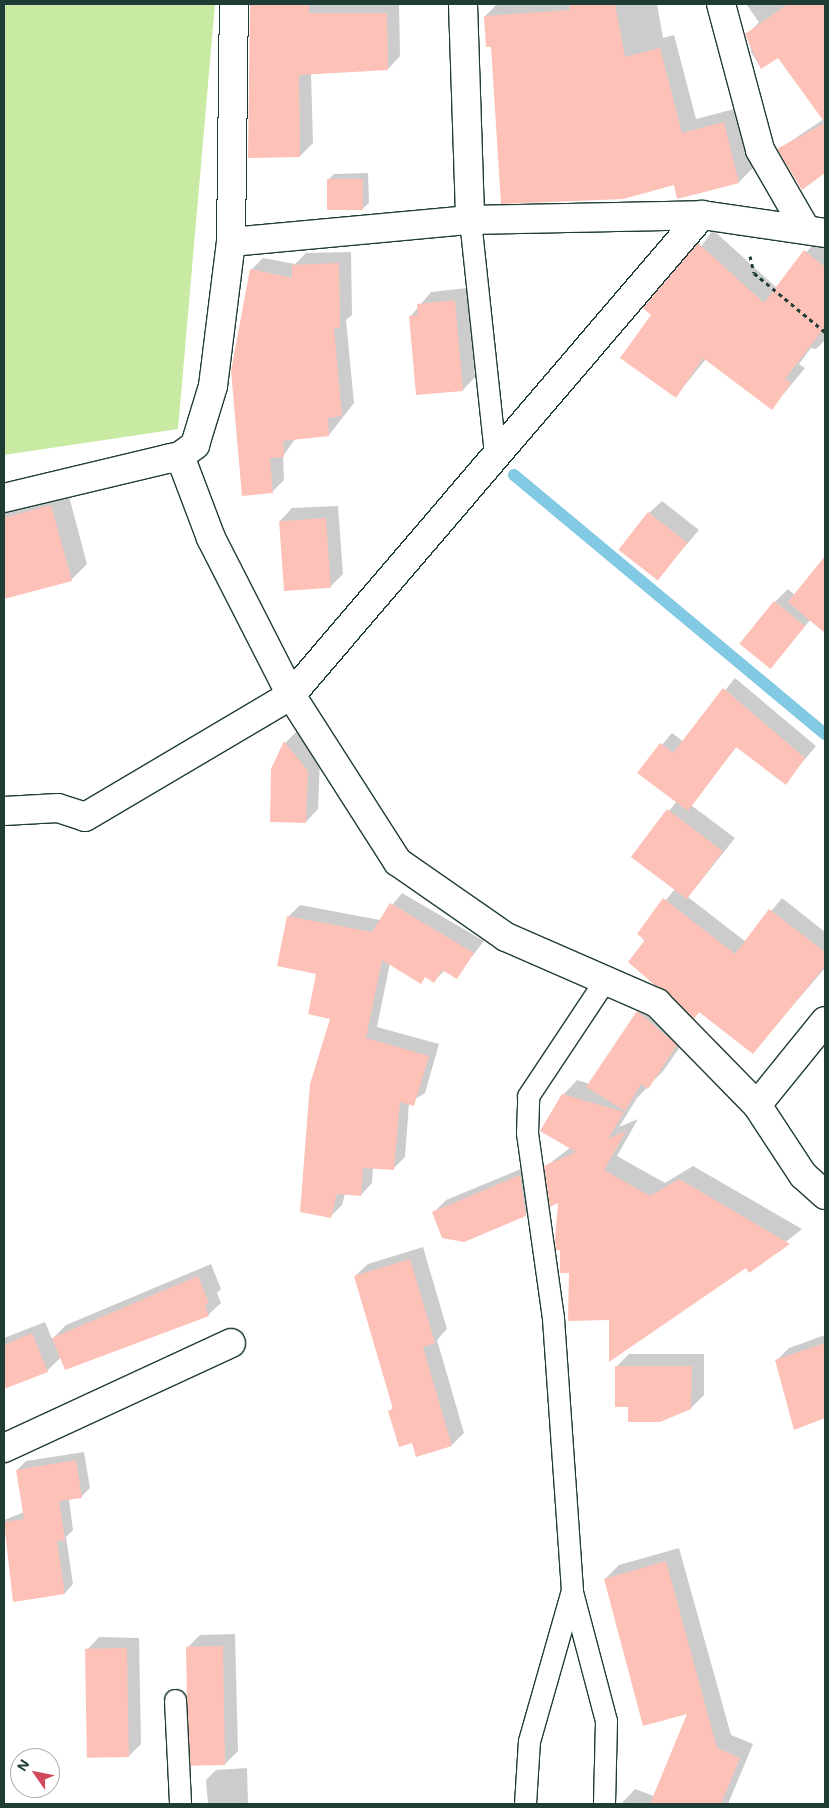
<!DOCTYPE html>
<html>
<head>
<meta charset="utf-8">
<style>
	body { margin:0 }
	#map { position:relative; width:829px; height:1808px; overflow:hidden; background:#fff; font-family:Mali,sans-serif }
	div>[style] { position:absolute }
	.green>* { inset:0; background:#c9eaa3 }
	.shadow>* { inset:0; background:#0003 }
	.stream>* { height:12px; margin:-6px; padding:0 6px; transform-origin:6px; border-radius:6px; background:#82c9e3 }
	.building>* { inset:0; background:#fdc1b8; transform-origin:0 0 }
	.path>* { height:3px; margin-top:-1.5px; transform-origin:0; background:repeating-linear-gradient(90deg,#1f3d34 0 4px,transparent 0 8px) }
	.roads { filter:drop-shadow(1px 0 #1f3d34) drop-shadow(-1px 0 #1f3d34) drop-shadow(0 1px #1f3d34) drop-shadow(0 -1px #1f3d34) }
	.lane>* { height:21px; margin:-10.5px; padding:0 10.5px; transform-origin:10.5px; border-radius:10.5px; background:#fff }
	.street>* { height:28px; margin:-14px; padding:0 14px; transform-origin:14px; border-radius:14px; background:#fff }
	.secondary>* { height:28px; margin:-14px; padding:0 14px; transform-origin:14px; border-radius:14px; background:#fff }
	span { translate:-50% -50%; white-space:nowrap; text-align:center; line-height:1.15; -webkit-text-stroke:4px #fff; paint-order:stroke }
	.frame { position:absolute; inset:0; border:5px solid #1f3d34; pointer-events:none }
	.north { position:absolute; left:10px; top:1748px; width:50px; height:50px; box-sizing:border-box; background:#fff; border:1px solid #a5b1ae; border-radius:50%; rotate:303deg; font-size:14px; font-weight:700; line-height:20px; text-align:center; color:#1f3d34 }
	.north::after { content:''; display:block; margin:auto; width:18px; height:22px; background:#d1495b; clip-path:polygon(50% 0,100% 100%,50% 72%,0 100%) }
</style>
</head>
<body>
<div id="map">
	<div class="green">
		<i style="clip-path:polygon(4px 4px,215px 4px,178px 429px,4px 455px)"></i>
	</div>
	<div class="shadow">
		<i style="clip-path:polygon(253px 4px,399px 4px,400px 56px,388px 69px,311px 73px,313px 143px,300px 156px)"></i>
		<i style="clip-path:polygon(497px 4px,657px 4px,663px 38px,674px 35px,696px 119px,738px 108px,753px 168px,739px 182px,675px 184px,492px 46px,485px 16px)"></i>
		<i style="clip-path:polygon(746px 4px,825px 4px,825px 172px,802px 188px,779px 149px,824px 119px,778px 56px,761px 68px,752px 54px,747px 35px,759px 22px)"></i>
		<i style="clip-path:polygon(368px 173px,369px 203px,362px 209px,328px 180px,334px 174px)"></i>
		<i style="clip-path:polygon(713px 230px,777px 288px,819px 237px,825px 242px,825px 340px,816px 349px,811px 348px,799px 364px,805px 368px,772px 408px,706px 359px,676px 396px,652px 315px)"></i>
		<i style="clip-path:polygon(351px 252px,352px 315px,346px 320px,354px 403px,329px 435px,295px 439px,283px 456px,284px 480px,272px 492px,251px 270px,263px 258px,295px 264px,306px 253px)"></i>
		<i style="clip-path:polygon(467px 288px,475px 377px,463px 390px,410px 317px,431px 292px)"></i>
		<i style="clip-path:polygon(67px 489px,87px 564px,71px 580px,7px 596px,4px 506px)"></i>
		<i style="clip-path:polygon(662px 501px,699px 530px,657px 579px,649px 513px)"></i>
		<i style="clip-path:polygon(338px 506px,343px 574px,330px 587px,280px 521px,292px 508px)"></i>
		<i style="clip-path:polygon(825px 558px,825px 632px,810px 620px,770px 667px,742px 644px,775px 602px,788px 589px,795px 595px)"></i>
		<i style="clip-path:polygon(735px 678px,816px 746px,785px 783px,737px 746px,691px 805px,735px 838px,688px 897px,746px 942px,782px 898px,825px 932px,825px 968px,753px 1052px,700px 1011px,694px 1017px,639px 933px,675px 889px,633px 857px,677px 801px,639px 772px,672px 733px,684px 742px)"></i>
		<i style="clip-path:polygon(298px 730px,320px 758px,318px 809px,306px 822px,272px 770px,286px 742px)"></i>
		<i style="clip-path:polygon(402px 893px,484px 941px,456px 977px,445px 970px,434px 981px,426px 976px,420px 982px,390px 963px,377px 1027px,439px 1044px,425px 1093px,409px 1103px,405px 1157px,393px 1169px,373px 1167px,372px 1183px,361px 1195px,345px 1194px,342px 1205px,331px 1216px,332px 1018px,317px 973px,288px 917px,300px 905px,380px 920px)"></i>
		<i style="clip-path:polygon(655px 996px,693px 1028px,664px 1070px,637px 1098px,619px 1127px,638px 1119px,617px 1156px,665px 1183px,693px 1166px,802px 1229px,749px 1271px,746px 1266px,610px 1319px,570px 1271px,560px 1201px,546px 1166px,570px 1148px,563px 1095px,577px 1080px,590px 1084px,638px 1012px)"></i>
		<i style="clip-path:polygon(533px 1164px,538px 1203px,525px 1215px,433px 1213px,446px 1200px)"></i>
		<i style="clip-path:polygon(423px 1247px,447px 1329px,437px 1340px,464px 1433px,452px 1445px,413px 1442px,390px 1411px,393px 1407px,355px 1276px,368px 1264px)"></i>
		<i style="clip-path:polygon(211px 1264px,221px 1289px,217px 1293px,221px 1303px,208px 1315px,61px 1357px,47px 1371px,4px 1387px,4px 1338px,45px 1322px,52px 1339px,66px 1325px)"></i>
		<i style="clip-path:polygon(825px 1335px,825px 1417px,795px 1428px,777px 1360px,789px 1348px)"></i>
		<i style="clip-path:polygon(629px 1354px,704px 1354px,704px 1395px,691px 1408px,629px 1406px,616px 1367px)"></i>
		<i style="clip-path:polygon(84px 1452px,90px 1488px,81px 1497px,69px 1499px,73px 1530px,66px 1537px,73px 1584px,65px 1593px,14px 1600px,4px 1520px,24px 1512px,17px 1470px,26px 1461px)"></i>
		<i style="clip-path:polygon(679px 1548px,731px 1735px,753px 1744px,728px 1804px,621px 1804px,635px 1789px,654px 1796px,689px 1712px,605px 1579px,619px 1565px)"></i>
		<i style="clip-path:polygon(235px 1634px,238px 1751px,225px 1764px,187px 1648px,200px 1635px)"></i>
		<i style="clip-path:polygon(99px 1637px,139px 1638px,141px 1744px,129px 1756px,87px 1650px)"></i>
		<i style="clip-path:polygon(247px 1768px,248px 1804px,208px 1804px,206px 1780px,216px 1770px)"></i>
	</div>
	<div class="stream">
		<i style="left:514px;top:475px;width:405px;rotate:39.8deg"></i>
	</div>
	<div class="building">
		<i style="clip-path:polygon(309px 4px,309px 13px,387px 13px,388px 70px,299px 75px,300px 157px,248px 158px,250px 5px)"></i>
		<i style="clip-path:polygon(569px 4px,615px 4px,625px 57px,660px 48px,682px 133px,724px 122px,739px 183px,677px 199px,674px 185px,623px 199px,501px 204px,491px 47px,486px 47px,484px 16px,570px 10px)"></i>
		<i style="clip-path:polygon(788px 4px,825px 4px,825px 173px,802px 190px,777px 149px,825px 123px,778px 58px,761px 69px,745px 34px)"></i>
		<i style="left:363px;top:179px;width:31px;height:36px;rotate:90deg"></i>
		<i style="clip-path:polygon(698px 243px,764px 303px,804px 250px,825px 267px,825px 327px,785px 379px,791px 383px,772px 410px,703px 358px,676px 398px,620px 358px,651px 315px,643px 308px)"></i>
		<i style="clip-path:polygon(339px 263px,340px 328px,334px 328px,342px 416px,328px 418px,329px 436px,283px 441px,284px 457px,270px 458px,273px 493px,242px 496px,231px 371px,250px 269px,292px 278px,292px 265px)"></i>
		<i style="clip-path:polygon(455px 300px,463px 391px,416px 395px,409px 316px,418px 315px,417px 304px)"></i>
		<i style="clip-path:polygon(51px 505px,72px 581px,4px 599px,4px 518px)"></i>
		<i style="left:648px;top:512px;width:50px;height:48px;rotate:38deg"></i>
		<i style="left:326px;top:518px;width:70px;height:47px;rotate:86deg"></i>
		<i style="clip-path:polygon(825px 556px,825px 633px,788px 602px)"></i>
		<i style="left:774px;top:601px;width:40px;height:55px;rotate:39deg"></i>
		<i style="clip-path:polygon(723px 688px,805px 758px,786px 785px,736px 747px,688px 811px,637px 773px,660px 743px,673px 753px)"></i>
		<i style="clip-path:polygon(284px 741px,308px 771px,306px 823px,270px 822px,271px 769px)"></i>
		<i style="left:667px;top:809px;width:70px;height:60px;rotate:37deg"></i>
		<i style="clip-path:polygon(663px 898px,735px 954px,769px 909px,825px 952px,825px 966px,753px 1054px,699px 1012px,694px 1019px,628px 962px,645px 940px,637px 934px)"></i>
		<i style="clip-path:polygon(390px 903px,474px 953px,457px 979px,442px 970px,434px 983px,425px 977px,421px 984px,382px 960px,366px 1038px,429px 1056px,414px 1106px,400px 1102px,394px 1170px,363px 1168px,361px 1196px,337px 1194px,331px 1218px,300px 1212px,310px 1084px,330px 1019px,308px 1014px,316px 974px,277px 966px,287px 916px,372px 932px)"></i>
		<i style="clip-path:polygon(637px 1011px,677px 1045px,648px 1089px,641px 1084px,625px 1111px,586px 1087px)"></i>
		<i style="clip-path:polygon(562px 1094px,624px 1112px,608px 1139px,626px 1131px,604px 1170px,650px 1196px,679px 1179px,790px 1244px,749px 1273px,746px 1268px,609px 1362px,609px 1320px,568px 1321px,569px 1273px,560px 1273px,560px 1250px,556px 1250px,555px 1240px,558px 1203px,550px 1207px,544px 1166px,576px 1152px,540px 1131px)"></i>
		<i style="clip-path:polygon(520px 1175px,526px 1216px,464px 1242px,442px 1238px,432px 1212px)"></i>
		<i style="clip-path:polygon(410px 1259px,435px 1343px,423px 1347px,452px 1446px,416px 1457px,412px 1443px,399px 1447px,388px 1411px,393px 1409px,354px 1276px)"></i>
		<i style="clip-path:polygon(198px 1276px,209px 1303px,205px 1305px,209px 1316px,65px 1370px,52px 1338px)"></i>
		<i style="clip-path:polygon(32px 1333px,48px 1372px,4px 1389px,4px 1345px)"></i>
		<i style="clip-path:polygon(825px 1343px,825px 1418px,794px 1430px,775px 1360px)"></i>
		<i style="clip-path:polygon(615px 1366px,692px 1366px,691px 1409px,660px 1422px,628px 1422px,628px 1407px,615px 1407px)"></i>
		<i style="clip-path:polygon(76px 1460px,82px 1498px,59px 1501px,65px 1540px,57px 1541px,65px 1594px,13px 1602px,4px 1522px,24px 1519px,16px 1470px)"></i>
		<i style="clip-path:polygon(666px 1561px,717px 1748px,740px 1758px,721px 1804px,650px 1804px,687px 1714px,643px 1726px,604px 1579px)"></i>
		<i style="left:223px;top:1646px;width:119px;height:37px;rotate:89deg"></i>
		<i style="left:127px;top:1648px;width:109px;height:42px;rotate:89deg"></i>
	</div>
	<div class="path">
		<i style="left:750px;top:256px;width:17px;rotate:77deg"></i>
		<i style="left:754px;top:273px;width:92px;rotate:39.7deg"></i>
	</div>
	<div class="roads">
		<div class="lane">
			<i style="left:470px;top:220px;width:236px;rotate:83.9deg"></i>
			<i style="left:572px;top:1592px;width:133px;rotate:75.2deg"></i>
			<i style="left:606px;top:1721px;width:83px;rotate:91.4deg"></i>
			<i style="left:175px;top:1700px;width:104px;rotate:87.2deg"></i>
			<i style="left:525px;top:1804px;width:63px;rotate:-86.4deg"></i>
			<i style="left:529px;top:1741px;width:157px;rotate:-74.1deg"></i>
			<i style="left:572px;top:1590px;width:273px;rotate:-94deg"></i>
			<i style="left:553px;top:1318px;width:187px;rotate:-98deg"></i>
			<i style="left:527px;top:1133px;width:37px;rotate:-88deg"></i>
			<i style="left:528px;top:1096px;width:139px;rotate:-56.4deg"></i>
		</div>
		<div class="street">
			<i style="left:463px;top:4px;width:216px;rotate:88.1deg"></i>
			<i style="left:721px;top:4px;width:151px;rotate:75deg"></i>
			<i style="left:760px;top:150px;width:90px;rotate:60deg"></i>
			<i style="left:231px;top:242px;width:240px;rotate:-5.3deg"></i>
			<i style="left:470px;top:220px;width:232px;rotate:-1.2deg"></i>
			<i style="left:702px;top:215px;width:124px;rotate:8.3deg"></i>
			<i style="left:180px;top:456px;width:19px;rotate:-36deg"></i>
			<i style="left:195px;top:445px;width:62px;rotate:-73deg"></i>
			<i style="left:213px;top:386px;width:145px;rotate:-82.9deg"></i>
			<i style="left:231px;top:242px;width:238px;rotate:-89.3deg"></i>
			<i style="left:167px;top:459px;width:13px;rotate:-13deg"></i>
			<i style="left:180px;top:456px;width:88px;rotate:69.3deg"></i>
			<i style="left:211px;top:538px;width:176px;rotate:63deg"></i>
			<i style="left:291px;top:695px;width:198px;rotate:57.4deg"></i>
			<i style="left:398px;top:862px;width:131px;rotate:34.8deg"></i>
			<i style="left:506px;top:937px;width:165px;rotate:23.6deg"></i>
			<i style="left:657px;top:1003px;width:143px;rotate:45.6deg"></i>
			<i style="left:757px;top:1105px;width:84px;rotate:56.7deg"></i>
			<i style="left:803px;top:1175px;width:30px;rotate:42deg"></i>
			<i style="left:4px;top:811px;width:54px;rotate:-3.2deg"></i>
			<i style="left:58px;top:808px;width:28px;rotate:18deg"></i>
			<i style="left:85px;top:817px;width:239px;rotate:-30.6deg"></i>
			<i style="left:291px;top:695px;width:632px;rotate:-49.43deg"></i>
			<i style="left:757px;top:1105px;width:108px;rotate:-51deg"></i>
			<i style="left:4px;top:1448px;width:250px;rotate:-24.8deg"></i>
		</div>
		<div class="secondary">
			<i style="left:4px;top:498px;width:168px;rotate:-13.5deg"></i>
		</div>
	</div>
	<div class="frame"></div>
	<div class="north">N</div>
</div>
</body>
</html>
